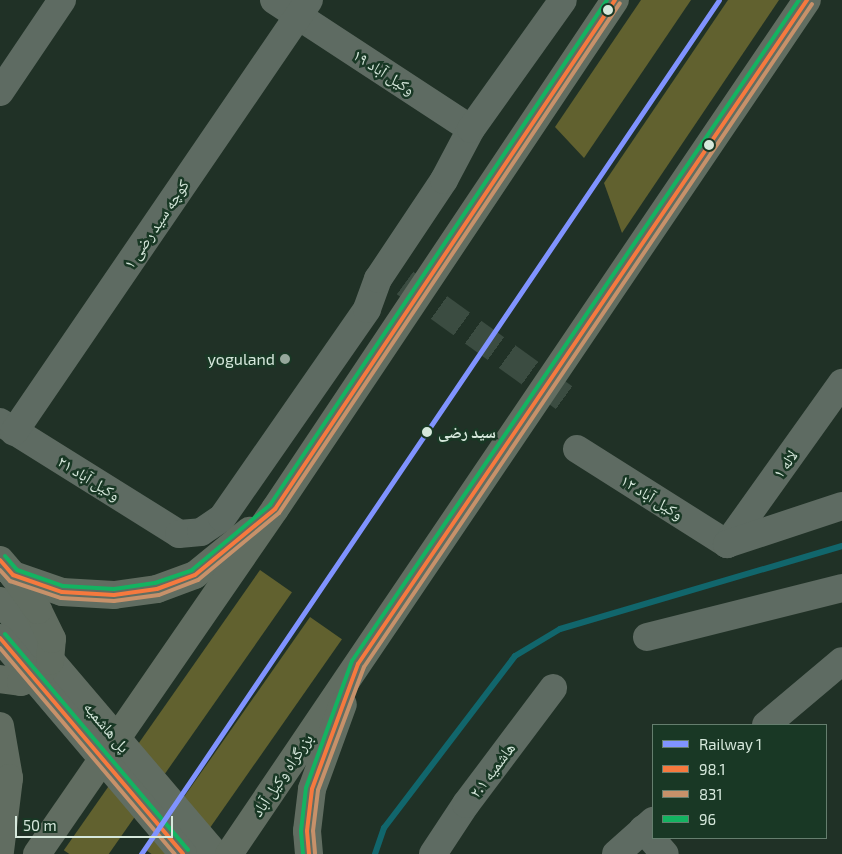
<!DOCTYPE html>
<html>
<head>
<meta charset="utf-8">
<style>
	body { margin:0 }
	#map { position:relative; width:842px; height:854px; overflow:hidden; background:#203126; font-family:"Exo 2","Noto Naskh Arabic",sans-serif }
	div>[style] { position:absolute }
	.forest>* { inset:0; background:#61612f; transform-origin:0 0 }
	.stream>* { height:6px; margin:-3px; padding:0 3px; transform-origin:3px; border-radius:3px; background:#11666c }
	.minor-tunnel>* { height:28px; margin-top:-14px; transform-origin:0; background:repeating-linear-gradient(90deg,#3b4c41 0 28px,transparent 0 42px) }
	.minor>* { height:28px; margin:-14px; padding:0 14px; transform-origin:14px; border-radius:14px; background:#5e6b62 }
	.major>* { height:28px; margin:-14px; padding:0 14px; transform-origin:14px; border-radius:14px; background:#616d62 }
	.highway>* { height:28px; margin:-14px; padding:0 14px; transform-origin:14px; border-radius:14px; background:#616d61 }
	.bus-1>* { height:4px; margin:-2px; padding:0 2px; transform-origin:2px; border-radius:2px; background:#f6793e }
	.bus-2>* { height:4px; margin:-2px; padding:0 2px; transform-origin:2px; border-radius:2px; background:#c7916a }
	.bus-3>* { height:4px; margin:-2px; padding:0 2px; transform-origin:2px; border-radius:2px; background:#13b361 }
	.rail-1>* { height:5px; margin:-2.5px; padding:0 2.5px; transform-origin:2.5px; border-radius:2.5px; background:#8093ff }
	.dots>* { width:14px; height:14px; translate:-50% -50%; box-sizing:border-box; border:2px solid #193825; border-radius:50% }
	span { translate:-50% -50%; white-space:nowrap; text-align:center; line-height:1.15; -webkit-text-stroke:5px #193825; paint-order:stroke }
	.street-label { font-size:16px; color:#d6e8dc }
	.poi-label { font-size:16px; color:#d6e8dc }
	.right { translate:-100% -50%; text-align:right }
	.stop-label { font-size:16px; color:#d6e8dc; font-weight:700 }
	.left { translate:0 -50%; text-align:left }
	.legend { position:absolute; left:652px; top:724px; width:175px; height:115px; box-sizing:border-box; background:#193825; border:1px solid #657e6e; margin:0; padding:6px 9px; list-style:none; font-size:15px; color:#d6e8dc }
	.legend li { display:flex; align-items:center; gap:10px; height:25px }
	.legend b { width:25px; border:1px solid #657e6e }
	.scale { position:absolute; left:15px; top:816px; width:158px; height:22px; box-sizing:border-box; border:2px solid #d6e8dc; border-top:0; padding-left:6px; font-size:15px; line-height:18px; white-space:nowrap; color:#d6e8dc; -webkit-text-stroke:4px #193825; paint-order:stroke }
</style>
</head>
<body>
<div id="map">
	<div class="forest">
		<i style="clip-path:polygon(641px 0,691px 0,584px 158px,555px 127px)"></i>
		<i style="clip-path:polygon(728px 0,779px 0,622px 233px,604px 183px)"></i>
		<i style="left:260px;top:570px;width:39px;height:342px;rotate:35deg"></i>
		<i style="left:310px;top:617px;width:39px;height:285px;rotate:35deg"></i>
	</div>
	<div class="stream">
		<i style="left:375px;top:854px;width:28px;rotate:-71deg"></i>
		<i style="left:384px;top:828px;width:216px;rotate:-52.7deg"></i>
		<i style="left:515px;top:656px;width:52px;rotate:-31deg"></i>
		<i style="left:560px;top:629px;width:294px;rotate:-16.4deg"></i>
	</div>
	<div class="minor-tunnel">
		<i style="left:405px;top:283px;width:208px;rotate:35.8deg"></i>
	</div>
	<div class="minor">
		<i style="left:274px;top:0;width:235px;rotate:33.2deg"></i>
		<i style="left:0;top:92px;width:111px;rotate:-56deg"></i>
		<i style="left:0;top:422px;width:211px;rotate:32deg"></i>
		<i style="left:179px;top:534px;width:22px;rotate:-5deg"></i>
		<i style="left:201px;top:532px;width:25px;rotate:-34deg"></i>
		<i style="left:222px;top:518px;width:254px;rotate:-55.2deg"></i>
		<i style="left:367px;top:309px;width:32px;rotate:-70deg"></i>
		<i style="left:378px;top:279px;width:119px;rotate:-56.3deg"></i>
		<i style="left:444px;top:180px;width:58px;rotate:-62.1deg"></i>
		<i style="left:471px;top:129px;width:158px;rotate:-54.5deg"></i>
		<i style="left:14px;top:432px;width:523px;rotate:-55.67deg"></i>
		<i style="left:577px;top:449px;width:178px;rotate:32.3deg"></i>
		<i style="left:727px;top:544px;width:198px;rotate:-54.5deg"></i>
		<i style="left:727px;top:544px;width:121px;rotate:-18.3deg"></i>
		<i style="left:647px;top:637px;width:201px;rotate:-14.1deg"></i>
		<i style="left:766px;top:725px;width:99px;rotate:-40.1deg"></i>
		<i style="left:643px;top:829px;width:33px;rotate:49deg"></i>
		<i style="left:433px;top:854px;width:60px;rotate:-56.6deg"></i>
		<i style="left:466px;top:804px;width:145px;rotate:-53.1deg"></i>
		<i style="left:616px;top:854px;width:50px;rotate:-41.7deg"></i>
	</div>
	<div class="major">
		<i style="left:0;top:601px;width:332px;rotate:49.6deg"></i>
		<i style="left:0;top:638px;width:283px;rotate:49.7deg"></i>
	</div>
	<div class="highway">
		<i style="left:0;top:560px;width:20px;rotate:49deg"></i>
		<i style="left:13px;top:575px;width:52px;rotate:19.1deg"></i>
		<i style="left:62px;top:592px;width:52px;rotate:3.3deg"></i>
		<i style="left:114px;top:595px;width:43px;rotate:-7.9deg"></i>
		<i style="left:157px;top:589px;width:40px;rotate:-20.2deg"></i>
		<i style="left:195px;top:575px;width:70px;rotate:-39.2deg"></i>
		<i style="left:0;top:679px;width:21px;rotate:8deg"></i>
		<i style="left:21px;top:682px;width:21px;rotate:-23deg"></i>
		<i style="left:40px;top:674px;width:16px;rotate:-52deg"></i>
		<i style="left:50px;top:661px;width:22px;rotate:-85deg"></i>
		<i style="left:52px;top:639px;width:32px;rotate:-116deg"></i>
		<i style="left:38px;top:610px;width:43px;rotate:-125.5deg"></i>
		<i style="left:0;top:726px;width:53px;rotate:80.2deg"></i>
		<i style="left:9px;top:778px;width:74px;rotate:97deg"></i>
		<i style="left:37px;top:854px;width:419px;rotate:-55.4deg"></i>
		<i style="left:275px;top:509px;width:612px;rotate:-56.26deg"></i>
		<i style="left:229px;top:854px;width:1031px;rotate:-55.91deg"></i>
		<i style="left:309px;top:854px;width:23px;rotate:-95deg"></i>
		<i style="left:307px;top:831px;width:42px;rotate:-83.2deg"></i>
		<i style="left:312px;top:789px;width:90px;rotate:-70deg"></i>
	</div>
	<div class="bus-1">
		<i style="left:0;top:560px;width:20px;rotate:49deg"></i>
		<i style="left:13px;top:575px;width:52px;rotate:19.1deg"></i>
		<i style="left:62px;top:592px;width:52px;rotate:3.3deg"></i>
		<i style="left:114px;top:595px;width:43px;rotate:-7.9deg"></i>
		<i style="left:157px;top:589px;width:40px;rotate:-20.2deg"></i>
		<i style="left:195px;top:575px;width:104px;rotate:-39.5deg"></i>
		<i style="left:275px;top:509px;width:612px;rotate:-56.26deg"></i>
		<i style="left:0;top:638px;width:283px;rotate:49.7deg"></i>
		<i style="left:309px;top:854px;width:23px;rotate:-95deg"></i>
		<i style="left:307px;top:831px;width:42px;rotate:-83.2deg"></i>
		<i style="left:312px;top:789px;width:133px;rotate:-69.8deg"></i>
		<i style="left:358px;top:664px;width:802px;rotate:-55.93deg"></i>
	</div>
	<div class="bus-2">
		<i style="left:0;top:570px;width:15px;rotate:48deg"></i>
		<i style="left:10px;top:581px;width:54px;rotate:18.4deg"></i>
		<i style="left:61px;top:598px;width:53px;rotate:3.2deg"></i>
		<i style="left:114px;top:601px;width:45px;rotate:-7.6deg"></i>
		<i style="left:159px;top:595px;width:42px;rotate:-21deg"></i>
		<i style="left:198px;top:580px;width:105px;rotate:-39.6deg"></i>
		<i style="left:279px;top:513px;width:613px;rotate:-56.23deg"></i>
		<i style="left:0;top:648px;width:270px;rotate:49.7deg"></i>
		<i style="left:315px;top:853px;width:22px;rotate:-95deg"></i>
		<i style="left:313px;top:831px;width:41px;rotate:-83deg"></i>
		<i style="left:318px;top:790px;width:131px;rotate:-69.5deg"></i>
		<i style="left:364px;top:667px;width:800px;rotate:-55.95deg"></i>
	</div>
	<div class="bus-3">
		<i style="left:5px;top:556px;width:18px;rotate:49deg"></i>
		<i style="left:17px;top:570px;width:49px;rotate:19.2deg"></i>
		<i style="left:63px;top:586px;width:51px;rotate:3.4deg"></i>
		<i style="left:114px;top:589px;width:41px;rotate:-8.3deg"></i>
		<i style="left:155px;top:583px;width:39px;rotate:-19deg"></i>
		<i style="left:192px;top:570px;width:102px;rotate:-39.8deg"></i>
		<i style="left:270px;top:505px;width:607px;rotate:-56.28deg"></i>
		<i style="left:5px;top:634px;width:283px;rotate:49.7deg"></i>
		<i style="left:303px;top:854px;width:23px;rotate:-95deg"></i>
		<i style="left:301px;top:831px;width:43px;rotate:-83.4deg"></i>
		<i style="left:306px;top:788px;width:135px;rotate:-70.1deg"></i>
		<i style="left:352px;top:661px;width:798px;rotate:-55.93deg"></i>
	</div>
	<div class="rail-1">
		<i style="left:141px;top:854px;width:1031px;rotate:-55.91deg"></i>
	</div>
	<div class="dots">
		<i style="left:608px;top:10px;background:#d6e8dc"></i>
		<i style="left:709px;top:145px;background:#d6e8dc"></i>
		<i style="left:285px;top:359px;background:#96a89c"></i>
		<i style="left:427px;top:432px;background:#d6e8dc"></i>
	</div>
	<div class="street-label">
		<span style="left:384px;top:72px;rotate:33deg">۱۹ وکیل آباد</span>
		<span style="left:156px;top:224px;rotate:-56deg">کوچه سید رضی ۱</span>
		<span style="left:785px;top:464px;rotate:-55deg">لاله ۱</span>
		<span style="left:89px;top:478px;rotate:32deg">۲۱ وکیل آباد</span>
		<span style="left:652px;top:497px;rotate:32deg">۱۲ وکیل آباد</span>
		<span style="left:107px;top:727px;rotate:50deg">پل هاشمیه</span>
		<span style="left:492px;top:770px;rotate:-53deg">هاشمیه ۲.۱</span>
		<span style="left:282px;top:775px;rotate:-56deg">بزرگراه وکیل آباد</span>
	</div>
	<div class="poi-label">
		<span class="right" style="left:275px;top:359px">yoguland</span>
	</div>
	<div class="stop-label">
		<span class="left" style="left:438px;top:432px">سید رضی</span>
	</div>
	<ul class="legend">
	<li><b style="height:6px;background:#8093ff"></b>Railway 1</li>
	<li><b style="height:6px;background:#f6793e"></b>98.1</li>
	<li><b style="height:6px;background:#c7916a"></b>831</li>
	<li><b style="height:6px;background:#13b361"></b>96</li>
	</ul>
	<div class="scale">50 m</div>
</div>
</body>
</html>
